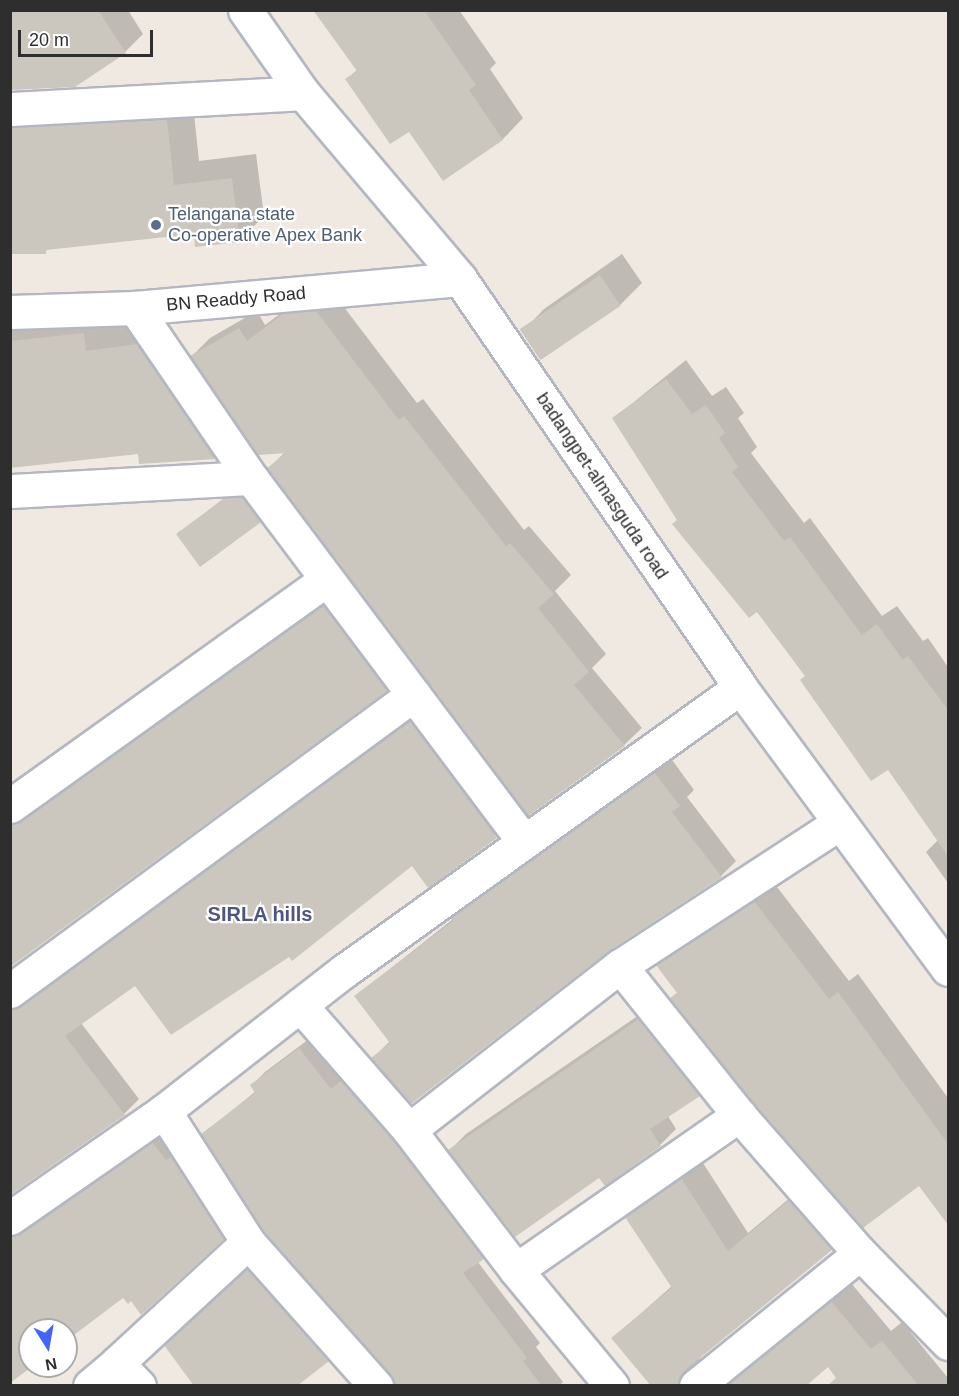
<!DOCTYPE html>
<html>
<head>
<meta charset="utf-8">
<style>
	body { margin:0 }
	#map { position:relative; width:959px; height:1396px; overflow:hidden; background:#efe9e1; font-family:Arial,sans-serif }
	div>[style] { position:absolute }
	.shadow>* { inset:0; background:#0003 }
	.building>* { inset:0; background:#cbc7bf; transform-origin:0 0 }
	.roads { filter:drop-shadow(2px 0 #b4b7c1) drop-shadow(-2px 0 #b4b7c1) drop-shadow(0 2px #b4b7c1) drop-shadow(0 -2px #b4b7c1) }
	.minor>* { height:33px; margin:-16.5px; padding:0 16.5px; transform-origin:16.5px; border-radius:16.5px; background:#fff }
	.dots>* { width:16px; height:16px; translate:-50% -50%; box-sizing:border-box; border:3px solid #fff; border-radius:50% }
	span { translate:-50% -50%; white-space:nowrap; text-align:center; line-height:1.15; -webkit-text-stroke:4.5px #fff; paint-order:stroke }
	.service-label { font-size:18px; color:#4e5e75 }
	.left { translate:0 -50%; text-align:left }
	.street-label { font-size:18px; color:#2e2e2e }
	.neighbourhood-label { font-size:20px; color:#4d5680; font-weight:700 }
	.frame { position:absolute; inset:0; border:12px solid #2e2e2e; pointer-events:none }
	.north { position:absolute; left:18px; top:1318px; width:60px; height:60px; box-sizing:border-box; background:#fff; border:2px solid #ababab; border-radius:50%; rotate:169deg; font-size:16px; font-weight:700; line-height:24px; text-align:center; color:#2e2e2e }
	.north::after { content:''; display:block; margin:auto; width:21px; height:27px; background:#4264fb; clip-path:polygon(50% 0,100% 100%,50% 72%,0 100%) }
	.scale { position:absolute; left:18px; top:30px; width:135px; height:27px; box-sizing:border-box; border:3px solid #2e2e2e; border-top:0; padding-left:8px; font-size:18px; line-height:21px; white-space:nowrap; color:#2e2e2e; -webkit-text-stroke:4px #fff; paint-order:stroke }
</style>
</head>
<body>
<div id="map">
	<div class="shadow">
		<i style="clip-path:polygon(10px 10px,128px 10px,143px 34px,125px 52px)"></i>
		<i style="clip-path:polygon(316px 10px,459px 10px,496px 63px,490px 69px,523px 118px,503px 139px,444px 179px,409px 129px,347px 79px,358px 69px)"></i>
		<i style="clip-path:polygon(192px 95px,199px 161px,256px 154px,264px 216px,239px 241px,195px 232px,49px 248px,45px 252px,10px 252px,10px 102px)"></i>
		<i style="clip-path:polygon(622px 254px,642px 283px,620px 305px,542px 359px,523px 331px,544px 309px)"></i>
		<i style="clip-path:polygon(334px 294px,417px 403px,423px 399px,524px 530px,529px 526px,571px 575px,555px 591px,606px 654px,592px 668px,642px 728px,624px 745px,528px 814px,269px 468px,285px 452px,192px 356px,210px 338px,257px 311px,265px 325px,304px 296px)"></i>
		<i style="clip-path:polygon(109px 307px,111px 326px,163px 319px,240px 432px,214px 457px,140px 463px,139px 452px,10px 465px,10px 312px)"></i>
		<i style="clip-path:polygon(686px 360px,712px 396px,726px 387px,744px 413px,738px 418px,757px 447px,751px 453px,804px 523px,810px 518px,882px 616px,897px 606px,923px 641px,928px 638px,948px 667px,948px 883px,926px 852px,939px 839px,888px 767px,679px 520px,614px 418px)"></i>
		<i style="clip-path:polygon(237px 488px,270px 510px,260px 521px,178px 534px)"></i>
		<i style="clip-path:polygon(338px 591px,401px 675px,386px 689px,10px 966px,10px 807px,27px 810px,37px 807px)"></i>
		<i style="clip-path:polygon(425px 707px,511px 822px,428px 886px,412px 864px,289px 955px,135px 984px,81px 1023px,139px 1099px,124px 1114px,10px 1191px,10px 988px,27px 995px,38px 992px)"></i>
		<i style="clip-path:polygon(670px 757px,694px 790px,687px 797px,736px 861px,721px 876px,373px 1058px,390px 1041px,356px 996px,453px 919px,468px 902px)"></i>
		<i style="clip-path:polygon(774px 883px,849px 981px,858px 974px,948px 1098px,948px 1222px,920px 1184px,672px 998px,678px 992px,658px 965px,677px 946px)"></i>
		<i style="clip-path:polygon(655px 1004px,715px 1079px,668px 1116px,676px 1129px,660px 1145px,600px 1176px,450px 1150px,466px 1134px)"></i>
		<i style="clip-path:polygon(313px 1036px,496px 1244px,477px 1261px,540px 1343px,536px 1347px,563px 1382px,559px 1386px,407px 1386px,203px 1134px,256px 1091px,252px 1085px,265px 1072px)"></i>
		<i style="clip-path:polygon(169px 1127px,238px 1222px,223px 1238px,131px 1299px,124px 1296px,66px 1339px,66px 1330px,30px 1330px,30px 1366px,10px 1381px,10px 1232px)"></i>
		<i style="clip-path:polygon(701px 1160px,748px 1233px,809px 1182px,851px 1229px,701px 1355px,696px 1368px,709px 1384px,729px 1382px,851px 1283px,891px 1331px,902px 1322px,948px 1378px,948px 1386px,845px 1386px,828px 1365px,804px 1386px,653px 1386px,613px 1338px,672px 1286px,627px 1217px,647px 1198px)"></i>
		<i style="clip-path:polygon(266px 1251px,346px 1342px,328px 1360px,184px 1327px)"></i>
	</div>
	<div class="building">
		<i style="clip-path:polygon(10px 10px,98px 10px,126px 53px,75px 87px,10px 90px)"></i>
		<i style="clip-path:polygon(313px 10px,424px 10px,476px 85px,469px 90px,503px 140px,443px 181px,409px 132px,390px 144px,345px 79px,357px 71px)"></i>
		<i style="clip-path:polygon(167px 119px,174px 185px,232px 178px,240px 242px,195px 247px,194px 234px,46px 250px,46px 254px,10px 254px,10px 128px)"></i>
		<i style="left:600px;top:275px;width:37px;height:97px;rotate:56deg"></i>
		<i style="clip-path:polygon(316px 311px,399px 420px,404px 416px,506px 546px,510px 543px,554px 594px,538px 608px,589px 672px,574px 685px,625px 746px,528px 816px,267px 468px,286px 453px,258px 455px,190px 356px,239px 328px,247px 341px,284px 313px)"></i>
		<i style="clip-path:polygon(84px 333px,86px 351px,137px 344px,215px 459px,139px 464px,138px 454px,10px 468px,10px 341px)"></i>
		<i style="clip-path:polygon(666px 379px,692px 414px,706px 405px,725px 433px,719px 438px,738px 467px,732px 472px,784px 541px,790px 537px,862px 635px,877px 624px,903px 660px,908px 656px,948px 710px,948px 856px,888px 770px,871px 781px,800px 680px,805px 676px,757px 612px,749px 618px,672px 524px,677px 520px,612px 418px)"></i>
		<i style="clip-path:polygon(242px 497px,261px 522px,200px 567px,176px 534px,225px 498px)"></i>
		<i style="clip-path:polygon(323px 605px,387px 691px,10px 967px,10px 825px,21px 821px)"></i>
		<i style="clip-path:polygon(410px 721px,497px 838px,428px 888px,412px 866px,292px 961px,289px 957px,171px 1035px,135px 986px,65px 1036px,125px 1115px,10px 1195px,10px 1009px,21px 1006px)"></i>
		<i style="clip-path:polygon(654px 772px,680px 806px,672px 812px,722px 877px,609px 951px,411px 1104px,371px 1058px,390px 1043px,354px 996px,453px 921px,450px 918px)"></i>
		<i style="clip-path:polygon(754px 901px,829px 999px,838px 992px,948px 1144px,948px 1225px,919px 1186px,863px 1228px,753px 1103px,670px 998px,677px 993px,656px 965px)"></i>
		<i style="clip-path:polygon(639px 1019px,700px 1096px,650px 1129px,661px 1146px,605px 1186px,599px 1178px,515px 1237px,448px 1150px)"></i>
		<i style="clip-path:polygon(299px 1048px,331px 1089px,341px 1081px,394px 1142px,484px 1259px,463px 1273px,527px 1358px,523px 1361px,542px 1386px,394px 1386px,390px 1374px,263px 1231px,201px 1134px,255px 1093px,250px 1085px)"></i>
		<i style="clip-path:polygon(152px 1142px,166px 1160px,171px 1157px,224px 1239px,141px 1315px,131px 1301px,128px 1304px,123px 1298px,66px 1341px,66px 1330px,30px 1330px,30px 1366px,33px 1366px,10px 1383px,10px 1237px,21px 1233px)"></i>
		<i style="clip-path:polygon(681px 1178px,728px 1251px,789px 1200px,832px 1250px,684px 1371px,678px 1386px,651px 1386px,611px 1338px,672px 1288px,625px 1217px)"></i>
		<i style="clip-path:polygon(247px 1269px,329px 1361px,297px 1386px,194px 1386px,164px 1345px)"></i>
		<i style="clip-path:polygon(831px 1301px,871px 1349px,882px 1341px,919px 1386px,827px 1386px,836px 1378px,828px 1367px,806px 1386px,726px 1386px)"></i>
	</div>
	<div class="roads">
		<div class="minor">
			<i style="left:245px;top:10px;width:101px;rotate:55.1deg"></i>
			<i style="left:303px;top:93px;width:243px;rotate:49.8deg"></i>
			<i style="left:460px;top:279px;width:495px;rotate:55.5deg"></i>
			<i style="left:740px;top:687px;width:350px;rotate:53.6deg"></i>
			<i style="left:10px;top:109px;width:293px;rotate:-3.1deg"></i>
			<i style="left:135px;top:308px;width:206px;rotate:55.7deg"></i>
			<i style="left:251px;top:478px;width:455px;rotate:53.1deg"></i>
			<i style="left:10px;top:312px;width:125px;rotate:-1.8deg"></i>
			<i style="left:135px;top:308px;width:326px;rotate:-5.1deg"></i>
			<i style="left:10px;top:491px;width:241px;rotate:-3.1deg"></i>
			<i style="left:10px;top:806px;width:388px;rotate:-35.6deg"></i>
			<i style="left:620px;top:966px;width:191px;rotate:51.4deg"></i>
			<i style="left:739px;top:1115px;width:184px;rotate:48.8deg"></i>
			<i style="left:860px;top:1253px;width:126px;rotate:45.6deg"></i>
			<i style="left:10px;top:991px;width:501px;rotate:-36.32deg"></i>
			<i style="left:300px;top:1005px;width:166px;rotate:48.9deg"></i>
			<i style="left:164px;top:1111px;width:156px;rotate:57.3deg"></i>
			<i style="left:248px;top:1242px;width:193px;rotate:48.4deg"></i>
			<i style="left:10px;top:1218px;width:188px;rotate:-34.8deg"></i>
			<i style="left:164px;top:1111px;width:228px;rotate:-37.9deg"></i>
			<i style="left:344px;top:971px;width:487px;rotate:-35.6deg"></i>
			<i style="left:516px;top:1270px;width:272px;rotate:-34.8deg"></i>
			<i style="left:90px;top:1386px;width:35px;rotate:-40deg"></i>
			<i style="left:139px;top:1386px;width:32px;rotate:-134deg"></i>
			<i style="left:117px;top:1363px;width:178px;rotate:-42.7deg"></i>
			<i style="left:612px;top:1386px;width:151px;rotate:-129.6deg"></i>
			<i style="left:516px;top:1270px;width:176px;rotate:-127.4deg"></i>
			<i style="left:409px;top:1130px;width:267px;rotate:-37.9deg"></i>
			<i style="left:620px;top:966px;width:262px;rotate:-33.1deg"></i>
			<i style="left:696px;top:1386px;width:211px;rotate:-39deg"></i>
		</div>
	</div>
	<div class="dots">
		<i style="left:156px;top:225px;background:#5c6f8a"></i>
	</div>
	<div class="service-label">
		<span class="left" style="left:168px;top:225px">Telangana state<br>Co-operative Apex Bank</span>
	</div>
	<div class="street-label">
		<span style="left:236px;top:299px;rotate:-5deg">BN Readdy Road</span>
		<span style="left:602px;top:486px;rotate:56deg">badangpet-almasguda road</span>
	</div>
	<div class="neighbourhood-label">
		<span style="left:260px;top:914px">SIRLA hills</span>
	</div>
	<div class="frame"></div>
	<div class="north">N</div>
	<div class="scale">20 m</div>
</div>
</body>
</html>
